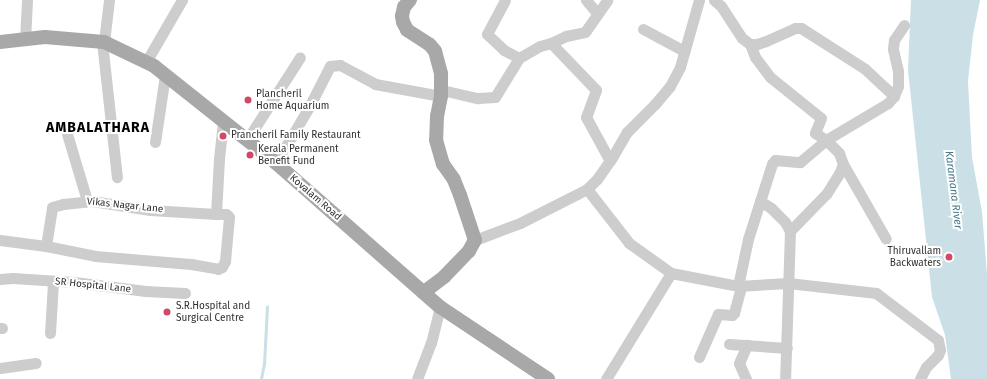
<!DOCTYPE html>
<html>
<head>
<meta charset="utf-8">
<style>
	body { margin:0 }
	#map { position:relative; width:987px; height:379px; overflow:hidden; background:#fff; font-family:"Fira Sans",sans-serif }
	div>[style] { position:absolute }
	.water>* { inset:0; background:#cbe0e6 }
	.stream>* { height:2.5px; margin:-1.25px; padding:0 1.25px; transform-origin:1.25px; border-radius:1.25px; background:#cbe0e6 }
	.minor>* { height:11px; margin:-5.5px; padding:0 5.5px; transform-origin:5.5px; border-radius:5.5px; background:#cdcdcd }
	.major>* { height:14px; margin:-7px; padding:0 7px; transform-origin:7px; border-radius:7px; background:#a8a8a8 }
	.dots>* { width:11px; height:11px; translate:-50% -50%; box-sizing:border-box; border:2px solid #fff; border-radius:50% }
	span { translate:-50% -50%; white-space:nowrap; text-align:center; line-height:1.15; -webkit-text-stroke:4px #fff; paint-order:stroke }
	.poi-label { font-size:10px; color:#303030 }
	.left { translate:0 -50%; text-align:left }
	.right { translate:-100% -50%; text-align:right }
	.street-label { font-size:10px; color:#303030 }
	.water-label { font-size:11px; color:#477a89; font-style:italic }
	.district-label { font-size:14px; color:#000; font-weight:700; letter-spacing:1px }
</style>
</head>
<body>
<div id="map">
	<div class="water">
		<i style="clip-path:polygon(911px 0,980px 0,973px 35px,968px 81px,972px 157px,982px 212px,987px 274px,987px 379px,951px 379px,945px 335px,932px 297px,908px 70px)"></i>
	</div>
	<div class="stream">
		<i style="left:261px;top:379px;width:15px;rotate:-79deg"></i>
		<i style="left:264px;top:364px;width:57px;rotate:-87deg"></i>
	</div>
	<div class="minor">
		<i style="left:586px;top:0;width:17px;rotate:50deg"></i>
		<i style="left:714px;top:0;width:9px;rotate:41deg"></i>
		<i style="left:721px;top:6px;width:38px;rotate:57deg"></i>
		<i style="left:742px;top:38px;width:10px;rotate:37deg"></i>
		<i style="left:750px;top:44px;width:7px"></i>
		<i style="left:757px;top:44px;width:9px;rotate:-18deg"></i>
		<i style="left:766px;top:41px;width:32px;rotate:-24deg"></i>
		<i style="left:795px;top:28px;width:6px"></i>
		<i style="left:801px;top:28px;width:76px;rotate:32.6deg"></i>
		<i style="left:865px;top:69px;width:40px;rotate:43deg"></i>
		<i style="left:643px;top:29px;width:47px;rotate:28.2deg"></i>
		<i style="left:25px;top:40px;width:40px;rotate:-87.1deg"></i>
		<i style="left:102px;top:42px;width:136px;rotate:83.7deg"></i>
		<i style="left:104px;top:42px;width:42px;rotate:-83.2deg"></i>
		<i style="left:551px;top:43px;width:17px;rotate:-25deg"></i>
		<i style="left:566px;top:36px;width:19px;rotate:-12deg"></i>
		<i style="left:585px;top:32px;width:39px;rotate:-55deg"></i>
		<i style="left:750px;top:44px;width:14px;rotate:69deg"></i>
		<i style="left:755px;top:57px;width:25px;rotate:53deg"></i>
		<i style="left:770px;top:77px;width:65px;rotate:38.8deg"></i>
		<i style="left:821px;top:118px;width:16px;rotate:112deg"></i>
		<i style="left:815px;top:133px;width:13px;rotate:32deg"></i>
		<i style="left:826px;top:140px;width:18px;rotate:45deg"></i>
		<i style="left:839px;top:153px;width:12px;rotate:70deg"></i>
		<i style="left:843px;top:164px;width:9px;rotate:111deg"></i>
		<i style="left:840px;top:172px;width:26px;rotate:122deg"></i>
		<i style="left:826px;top:194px;width:52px;rotate:134.2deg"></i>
		<i style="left:790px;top:231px;width:148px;rotate:91.9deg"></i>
		<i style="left:519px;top:58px;width:24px;rotate:-30deg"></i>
		<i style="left:540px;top:46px;width:11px;rotate:-15deg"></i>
		<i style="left:551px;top:43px;width:65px;rotate:46.2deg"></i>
		<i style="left:596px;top:90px;width:29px;rotate:110deg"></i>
		<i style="left:586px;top:117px;width:50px;rotate:61.4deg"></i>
		<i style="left:146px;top:62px;width:72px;rotate:-59.9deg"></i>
		<i style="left:442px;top:90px;width:37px;rotate:13deg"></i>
		<i style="left:478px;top:98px;width:17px;rotate:-3deg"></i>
		<i style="left:495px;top:97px;width:46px;rotate:-58.4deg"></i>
		<i style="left:519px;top:58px;width:17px;rotate:-152deg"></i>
		<i style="left:504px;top:50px;width:23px;rotate:-137deg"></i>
		<i style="left:487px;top:34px;width:38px;rotate:-62deg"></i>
		<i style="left:65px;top:127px;width:77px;rotate:73.4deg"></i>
		<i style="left:247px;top:140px;width:98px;rotate:-57.4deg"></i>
		<i style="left:155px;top:142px;width:68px;rotate:-81.5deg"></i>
		<i style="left:276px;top:163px;width:65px;rotate:-59.5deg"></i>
		<i style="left:309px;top:107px;width:46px;rotate:-62.9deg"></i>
		<i style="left:330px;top:66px;width:10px;rotate:-6deg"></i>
		<i style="left:340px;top:65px;width:40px;rotate:28deg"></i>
		<i style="left:375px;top:84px;width:67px;rotate:10.3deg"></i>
		<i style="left:843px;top:164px;width:86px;rotate:60.2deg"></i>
		<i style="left:587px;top:189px;width:68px;rotate:52.1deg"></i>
		<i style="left:629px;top:243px;width:52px;rotate:35.5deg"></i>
		<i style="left:671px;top:273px;width:68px;rotate:11deg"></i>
		<i style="left:738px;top:286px;width:50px;rotate:-3.4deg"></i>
		<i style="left:788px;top:283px;width:89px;rotate:6.5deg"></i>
		<i style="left:876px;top:293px;width:78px;rotate:37.2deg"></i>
		<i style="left:938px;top:340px;width:10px;rotate:79deg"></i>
		<i style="left:940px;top:350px;width:5px;rotate:112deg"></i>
		<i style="left:938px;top:355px;width:17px;rotate:135deg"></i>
		<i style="left:926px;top:367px;width:13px;rotate:117deg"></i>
		<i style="left:760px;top:201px;width:13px;rotate:32deg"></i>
		<i style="left:771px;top:208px;width:20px;rotate:45deg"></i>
		<i style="left:785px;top:222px;width:10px;rotate:61deg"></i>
		<i style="left:0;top:240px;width:46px;rotate:7.4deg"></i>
		<i style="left:46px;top:246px;width:39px;rotate:-81deg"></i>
		<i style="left:52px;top:207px;width:11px;rotate:-15deg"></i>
		<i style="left:63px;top:204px;width:29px;rotate:-6deg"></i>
		<i style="left:92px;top:201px;width:59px;rotate:8.8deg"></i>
		<i style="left:150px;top:210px;width:66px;rotate:3.5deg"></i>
		<i style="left:216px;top:214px;width:55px;rotate:-86.9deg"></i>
		<i style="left:219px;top:159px;width:38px;rotate:-84deg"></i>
		<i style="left:475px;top:240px;width:48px;rotate:-20.7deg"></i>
		<i style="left:520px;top:223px;width:75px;rotate:-26.9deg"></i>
		<i style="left:587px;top:189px;width:14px;rotate:-45deg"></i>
		<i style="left:597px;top:179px;width:28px;rotate:-55deg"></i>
		<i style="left:613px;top:156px;width:28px;rotate:-60deg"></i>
		<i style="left:627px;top:132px;width:40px;rotate:-45deg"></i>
		<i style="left:655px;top:104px;width:23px;rotate:-50deg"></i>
		<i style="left:670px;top:86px;width:21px;rotate:-62deg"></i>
		<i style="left:680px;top:67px;width:70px;rotate:-74.2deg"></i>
		<i style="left:46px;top:246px;width:50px;rotate:11.5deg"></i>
		<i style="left:95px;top:256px;width:96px;rotate:4.8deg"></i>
		<i style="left:191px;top:264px;width:27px;rotate:10deg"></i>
		<i style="left:218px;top:269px;width:4px;rotate:-27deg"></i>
		<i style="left:222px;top:267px;width:7px;rotate:-63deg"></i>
		<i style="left:225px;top:261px;width:44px;rotate:-84.8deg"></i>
		<i style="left:229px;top:217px;width:4px;rotate:-135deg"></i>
		<i style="left:226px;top:214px;width:10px;rotate:180deg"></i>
		<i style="left:0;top:279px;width:13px;rotate:-4deg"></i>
		<i style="left:13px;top:278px;width:61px;rotate:3.8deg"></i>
		<i style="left:74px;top:282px;width:72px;rotate:7.2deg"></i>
		<i style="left:145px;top:291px;width:40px;rotate:2.9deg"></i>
		<i style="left:738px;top:286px;width:48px;rotate:-78deg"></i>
		<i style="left:748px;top:239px;width:79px;rotate:-72.3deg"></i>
		<i style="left:772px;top:164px;width:5px;rotate:-53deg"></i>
		<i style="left:775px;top:160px;width:25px;rotate:5deg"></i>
		<i style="left:800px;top:162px;width:34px;rotate:-40deg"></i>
		<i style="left:826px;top:140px;width:72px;rotate:-30.8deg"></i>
		<i style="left:888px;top:103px;width:9px;rotate:-49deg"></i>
		<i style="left:894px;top:96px;width:11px;rotate:-68deg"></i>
		<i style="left:898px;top:86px;width:15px;rotate:-90deg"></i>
		<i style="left:898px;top:71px;width:23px;rotate:-103deg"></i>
		<i style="left:893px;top:49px;width:9px;rotate:-84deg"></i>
		<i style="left:894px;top:40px;width:18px;rotate:-56deg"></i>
		<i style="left:0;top:328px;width:2px"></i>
		<i style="left:50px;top:333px;width:51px;rotate:-86.6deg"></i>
		<i style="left:729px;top:344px;width:58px;rotate:3.9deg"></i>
		<i style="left:699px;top:357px;width:47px;rotate:-66.2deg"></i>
		<i style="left:718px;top:314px;width:14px;rotate:4deg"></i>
		<i style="left:732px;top:315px;width:3px;rotate:-45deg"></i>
		<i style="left:734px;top:313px;width:28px;rotate:-75deg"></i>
		<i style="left:0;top:368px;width:36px;rotate:-8deg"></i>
		<i style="left:417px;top:379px;width:39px;rotate:-69deg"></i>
		<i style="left:431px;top:343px;width:37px;rotate:-76deg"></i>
		<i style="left:606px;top:379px;width:124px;rotate:-58.5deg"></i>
		<i style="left:746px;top:379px;width:17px;rotate:-114deg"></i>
		<i style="left:739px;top:363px;width:20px;rotate:-66deg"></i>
	</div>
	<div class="major">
		<i style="left:410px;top:0;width:9px;rotate:131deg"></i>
		<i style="left:404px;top:7px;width:9px;rotate:103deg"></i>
		<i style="left:402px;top:16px;width:6px;rotate:81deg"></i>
		<i style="left:403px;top:22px;width:9px;rotate:63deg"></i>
		<i style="left:407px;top:30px;width:27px;rotate:33deg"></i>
		<i style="left:430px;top:45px;width:8px;rotate:50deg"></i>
		<i style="left:435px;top:51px;width:24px;rotate:75deg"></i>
		<i style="left:441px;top:74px;width:22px;rotate:90deg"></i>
		<i style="left:441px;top:96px;width:20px;rotate:101deg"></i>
		<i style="left:437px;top:116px;width:24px;rotate:92deg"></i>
		<i style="left:436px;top:140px;width:25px;rotate:74deg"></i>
		<i style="left:443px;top:164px;width:19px;rotate:55deg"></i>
		<i style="left:454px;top:180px;width:16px;rotate:68deg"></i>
		<i style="left:460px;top:195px;width:47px;rotate:71.6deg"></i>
		<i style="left:475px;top:240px;width:13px;rotate:119deg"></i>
		<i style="left:469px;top:251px;width:36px;rotate:134deg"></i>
		<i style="left:444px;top:277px;width:26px;rotate:143deg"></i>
		<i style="left:0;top:42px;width:45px;rotate:-6.3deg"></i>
		<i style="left:45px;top:37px;width:59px;rotate:4.8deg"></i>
		<i style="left:104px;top:42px;width:55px;rotate:25.6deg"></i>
		<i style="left:154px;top:66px;width:156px;rotate:38.5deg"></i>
		<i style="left:276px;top:163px;width:218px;rotate:41.3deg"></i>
		<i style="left:440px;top:307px;width:130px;rotate:33.7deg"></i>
	</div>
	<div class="dots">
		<i style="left:248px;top:100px;background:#d14868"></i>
		<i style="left:223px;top:136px;background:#d14868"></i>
		<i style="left:250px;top:155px;background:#d14868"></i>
		<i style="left:949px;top:257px;background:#d14868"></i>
		<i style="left:167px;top:312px;background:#d14868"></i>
	</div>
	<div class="poi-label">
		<span class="left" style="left:256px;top:100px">Plancheril<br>Home Aquarium</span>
		<span class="left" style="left:231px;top:136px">Prancheril Family Restaurant</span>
		<span class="left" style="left:258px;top:155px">Kerala Permanent<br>Benefit Fund</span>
		<span class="right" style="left:941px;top:257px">Thiruvallam<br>Backwaters</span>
		<span class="left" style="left:176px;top:312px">S.R.Hospital and<br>Surgical Centre</span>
	</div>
	<div class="street-label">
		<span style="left:315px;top:198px;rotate:41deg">Kovalam Road</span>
		<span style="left:125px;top:206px;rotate:6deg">Vikas Nagar Lane</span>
		<span style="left:93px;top:286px;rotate:6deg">SR Hospital Lane</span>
	</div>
	<div class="water-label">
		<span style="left:953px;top:190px;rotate:83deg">Karamana River</span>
	</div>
	<div class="district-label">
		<span style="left:98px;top:128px">AMBALATHARA</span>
	</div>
</div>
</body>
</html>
